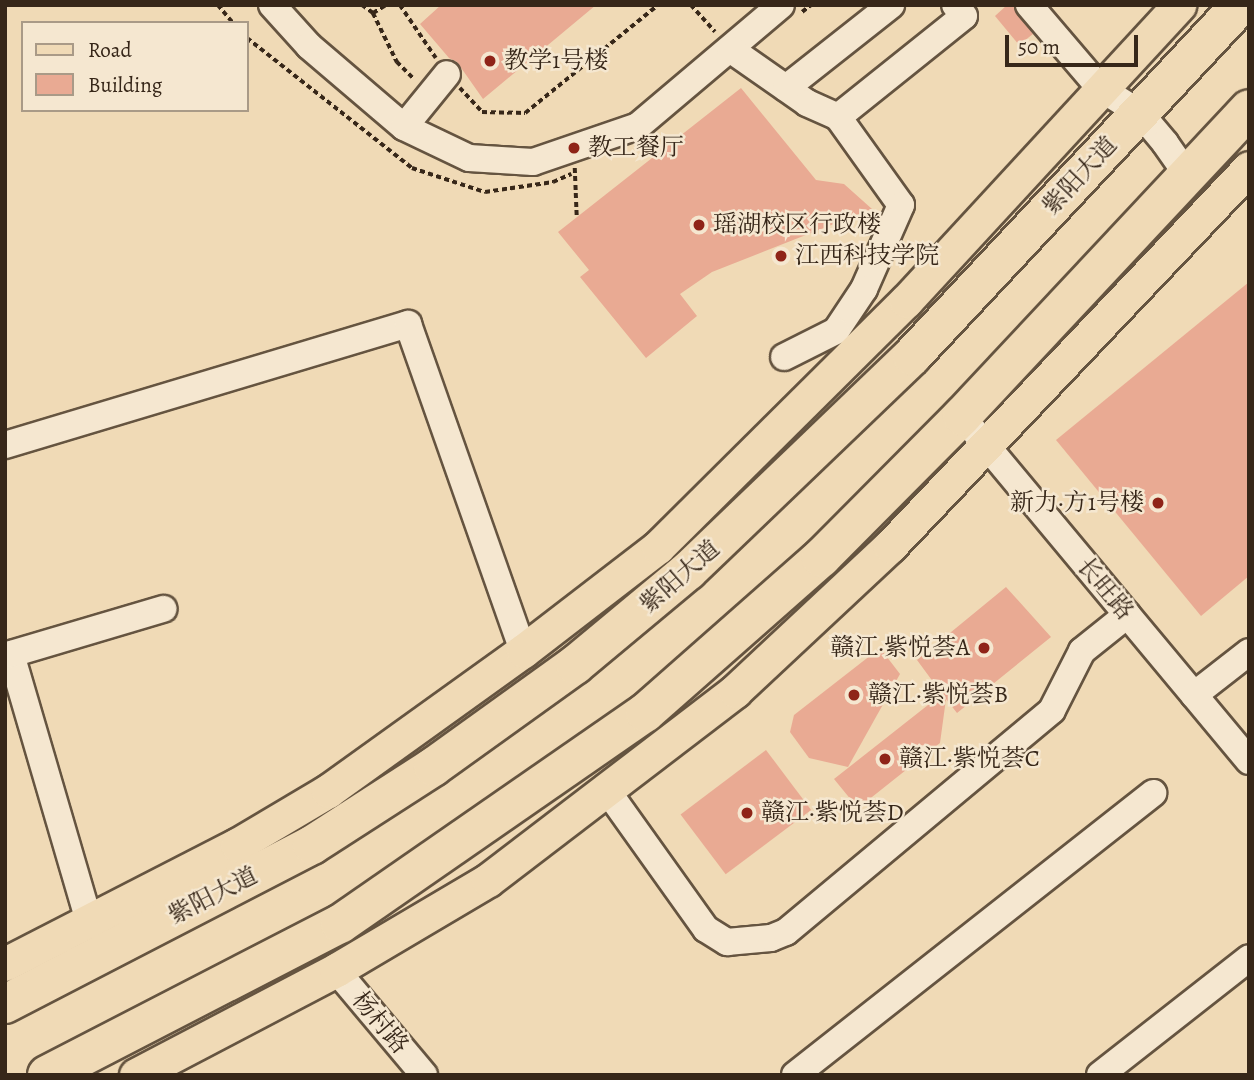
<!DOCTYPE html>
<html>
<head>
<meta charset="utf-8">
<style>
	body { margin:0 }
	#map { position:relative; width:1254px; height:1080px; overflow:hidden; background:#f0dab6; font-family:Alegreya,"Noto Serif SC",serif }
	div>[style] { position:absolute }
	.building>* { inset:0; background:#e9aa93; transform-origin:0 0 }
	.path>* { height:3.5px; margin-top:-1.75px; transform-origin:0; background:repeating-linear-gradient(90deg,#372719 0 5px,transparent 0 8.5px) }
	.roads { filter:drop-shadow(2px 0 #655440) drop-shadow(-2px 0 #655440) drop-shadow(0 2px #655440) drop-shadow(0 -2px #655440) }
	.minor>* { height:26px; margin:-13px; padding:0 13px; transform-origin:13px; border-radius:13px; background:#f5e7d0 }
	.major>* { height:33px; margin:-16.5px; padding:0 16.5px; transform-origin:16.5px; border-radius:16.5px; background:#f0dab6 }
	.highway>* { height:38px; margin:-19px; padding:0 19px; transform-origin:19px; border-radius:19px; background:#f0dab6 }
	.dots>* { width:19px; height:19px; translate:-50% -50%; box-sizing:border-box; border:4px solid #f5e7d0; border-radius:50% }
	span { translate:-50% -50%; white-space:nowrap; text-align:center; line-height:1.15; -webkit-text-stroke:5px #f5e7d0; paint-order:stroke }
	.poi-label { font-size:24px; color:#372719 }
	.left { translate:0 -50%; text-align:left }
	.right { translate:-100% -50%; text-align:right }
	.street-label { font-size:24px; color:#372719 }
	.frame { position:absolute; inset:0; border:7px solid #372719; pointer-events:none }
	.legend { position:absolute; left:21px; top:21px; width:228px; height:91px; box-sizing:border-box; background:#f5e7d0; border:2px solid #a99a87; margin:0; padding:9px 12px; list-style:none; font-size:21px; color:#372719 }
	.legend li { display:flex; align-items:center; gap:14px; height:35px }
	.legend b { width:35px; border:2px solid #a99a87 }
	.scale { position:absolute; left:1005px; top:35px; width:133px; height:32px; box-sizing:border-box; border:4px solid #372719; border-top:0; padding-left:9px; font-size:21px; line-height:24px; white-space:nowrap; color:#372719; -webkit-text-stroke:5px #f5e7d0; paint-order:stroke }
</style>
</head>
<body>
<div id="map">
	<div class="building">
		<i style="clip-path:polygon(441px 5px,596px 5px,483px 99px,457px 62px,449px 58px,420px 24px)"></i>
		<i style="clip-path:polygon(1007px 5px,1014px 5px,1033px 34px,1019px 45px,995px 16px)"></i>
		<i style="clip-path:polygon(741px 88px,816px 180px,844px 184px,872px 209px,712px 272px,680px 294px,697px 316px,646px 358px,580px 277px,589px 270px,558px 232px)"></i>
		<i style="clip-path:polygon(1249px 282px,1249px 576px,1201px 616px,1056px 440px)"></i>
		<i style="clip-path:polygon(1006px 587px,1051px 637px,957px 713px,946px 699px,940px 743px,867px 801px,852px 801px,834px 779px,942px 694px,917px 660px)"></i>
		<i style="clip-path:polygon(880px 648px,900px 674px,848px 767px,809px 758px,790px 732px,794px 715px)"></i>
		<i style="left:766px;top:750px;width:75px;height:107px;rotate:53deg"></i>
	</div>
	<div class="path">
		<i style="left:218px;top:5px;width:23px;rotate:50deg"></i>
		<i style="left:362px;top:5px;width:14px;rotate:36deg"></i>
		<i style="left:373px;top:13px;width:55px;rotate:63.9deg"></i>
		<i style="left:397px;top:62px;width:24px;rotate:45deg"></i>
		<i style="left:400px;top:5px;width:64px;rotate:55.8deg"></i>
		<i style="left:691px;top:5px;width:36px;rotate:48deg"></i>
		<i style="left:802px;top:12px;width:11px;rotate:-38deg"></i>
		<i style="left:373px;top:13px;width:15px;rotate:-32deg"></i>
		<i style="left:247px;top:38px;width:210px;rotate:38.2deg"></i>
		<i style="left:412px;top:168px;width:77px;rotate:18.2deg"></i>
		<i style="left:485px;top:192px;width:69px;rotate:-8.4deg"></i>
		<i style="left:553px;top:182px;width:20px;rotate:-24deg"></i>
		<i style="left:460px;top:88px;width:33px;rotate:47deg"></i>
		<i style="left:482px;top:112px;width:43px;rotate:1.3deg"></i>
		<i style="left:525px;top:113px;width:171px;rotate:-39.1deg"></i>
		<i style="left:575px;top:168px;width:50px;rotate:87.7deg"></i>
	</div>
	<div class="roads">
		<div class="minor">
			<i style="left:272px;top:5px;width:55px;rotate:47.9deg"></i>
			<i style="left:309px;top:46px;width:125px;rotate:40.5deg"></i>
			<i style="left:404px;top:127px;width:72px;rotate:25.5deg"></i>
			<i style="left:469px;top:158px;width:64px;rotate:3.6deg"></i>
			<i style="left:533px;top:162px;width:111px;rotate:-18.9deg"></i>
			<i style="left:638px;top:126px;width:187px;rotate:-40.2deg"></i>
			<i style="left:1029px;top:5px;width:109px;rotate:49.5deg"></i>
			<i style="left:1100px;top:88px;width:47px;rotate:32deg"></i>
			<i style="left:1140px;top:113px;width:39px;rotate:50deg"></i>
			<i style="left:1165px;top:143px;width:29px;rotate:55deg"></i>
			<i style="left:1182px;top:167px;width:25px;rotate:113deg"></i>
			<i style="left:730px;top:49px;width:94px;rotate:35deg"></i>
			<i style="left:807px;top:103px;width:34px;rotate:24deg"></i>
			<i style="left:838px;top:117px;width:108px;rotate:54.4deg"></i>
			<i style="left:901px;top:205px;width:92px;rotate:113.8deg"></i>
			<i style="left:864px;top:289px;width:50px;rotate:123.7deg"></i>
			<i style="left:836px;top:331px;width:58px;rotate:153.4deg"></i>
			<i style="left:786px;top:88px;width:134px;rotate:-38.3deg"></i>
			<i style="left:838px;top:117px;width:161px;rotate:-38.7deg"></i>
			<i style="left:964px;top:16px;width:14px;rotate:-129deg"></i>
			<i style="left:404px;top:127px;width:68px;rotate:-50.9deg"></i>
			<i style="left:975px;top:432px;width:428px;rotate:50.2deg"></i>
			<i style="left:5px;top:445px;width:421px;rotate:-16.7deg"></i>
			<i style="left:408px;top:324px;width:347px;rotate:70.6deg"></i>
			<i style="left:1194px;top:695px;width:70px;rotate:-38deg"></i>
			<i style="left:606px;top:789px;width:172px;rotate:54.5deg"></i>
			<i style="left:706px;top:929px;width:25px;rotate:32deg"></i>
			<i style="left:727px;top:942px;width:44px;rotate:-5.2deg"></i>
			<i style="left:771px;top:938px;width:16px;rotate:-22deg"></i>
			<i style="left:786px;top:932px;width:346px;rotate:-39.8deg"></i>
			<i style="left:1052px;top:710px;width:66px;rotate:-63deg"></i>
			<i style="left:1082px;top:651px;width:58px;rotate:-38.7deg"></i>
			<i style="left:89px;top:921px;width:278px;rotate:-106.3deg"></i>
			<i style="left:11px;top:654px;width:159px;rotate:-16.5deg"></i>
			<i style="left:336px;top:970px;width:137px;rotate:50deg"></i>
			<i style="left:795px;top:1075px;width:456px;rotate:-38.2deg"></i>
			<i style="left:1100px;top:1075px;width:189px;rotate:-38.1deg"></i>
		</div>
		<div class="major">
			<i style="left:5px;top:964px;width:261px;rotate:-27.2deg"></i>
			<i style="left:237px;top:845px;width:106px;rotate:-30.7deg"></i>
			<i style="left:328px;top:791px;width:240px;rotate:-35.7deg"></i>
			<i style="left:523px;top:651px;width:170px;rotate:-37.6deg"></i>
			<i style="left:658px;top:547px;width:349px;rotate:-44.8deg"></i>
			<i style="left:906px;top:301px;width:403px;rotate:-47.3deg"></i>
			<i style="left:136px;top:1075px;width:226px;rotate:-27.7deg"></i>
			<i style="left:336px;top:970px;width:177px;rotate:-30.6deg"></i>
			<i style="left:488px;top:880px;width:311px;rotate:-37.4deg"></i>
			<i style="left:735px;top:691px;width:212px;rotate:-43.1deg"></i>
			<i style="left:890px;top:546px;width:521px;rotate:-46.48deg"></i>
		</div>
		<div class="highway">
			<i style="left:5px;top:1004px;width:346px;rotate:-27.4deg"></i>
			<i style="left:312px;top:845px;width:144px;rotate:-32.8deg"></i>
			<i style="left:433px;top:767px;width:175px;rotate:-35.7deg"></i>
			<i style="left:575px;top:665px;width:147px;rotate:-39.8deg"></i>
			<i style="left:688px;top:571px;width:310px;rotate:-43.8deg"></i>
			<i style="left:912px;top:356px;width:480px;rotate:-46.9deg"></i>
			<i style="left:47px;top:1075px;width:330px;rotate:-27.3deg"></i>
			<i style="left:340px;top:924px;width:371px;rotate:-34.7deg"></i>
			<i style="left:645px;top:713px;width:235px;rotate:-41.4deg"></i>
			<i style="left:821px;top:558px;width:200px;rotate:-45.2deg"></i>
			<i style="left:962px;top:416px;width:420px;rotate:-46.9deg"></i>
		</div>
	</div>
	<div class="dots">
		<i style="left:490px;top:61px;background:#8f2418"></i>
		<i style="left:574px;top:148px;background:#8f2418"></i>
		<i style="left:699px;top:225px;background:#8f2418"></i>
		<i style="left:781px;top:256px;background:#8f2418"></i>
		<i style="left:1158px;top:503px;background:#8f2418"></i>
		<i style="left:984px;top:648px;background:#8f2418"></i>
		<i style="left:854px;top:695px;background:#8f2418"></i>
		<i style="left:885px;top:759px;background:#8f2418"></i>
		<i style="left:747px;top:813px;background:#8f2418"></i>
	</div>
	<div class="poi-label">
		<span class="left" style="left:504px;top:61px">教学1号楼</span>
		<span class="left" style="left:588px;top:148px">教工餐厅</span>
		<span class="left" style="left:713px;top:225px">瑶湖校区行政楼</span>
		<span class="left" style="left:795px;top:256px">江西科技学院</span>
		<span class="right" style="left:1144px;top:503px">新力·方1号楼</span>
		<span class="right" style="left:970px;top:648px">赣江·紫悦荟A</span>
		<span class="left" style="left:868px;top:695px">赣江·紫悦荟B</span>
		<span class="left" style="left:899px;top:759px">赣江·紫悦荟C</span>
		<span class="left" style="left:761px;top:813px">赣江·紫悦荟D</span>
	</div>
	<div class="street-label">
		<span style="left:1080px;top:176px;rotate:-47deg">紫阳大道</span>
		<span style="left:680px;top:577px;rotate:-41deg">紫阳大道</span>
		<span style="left:1105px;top:589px;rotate:50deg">长旺路</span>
		<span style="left:213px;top:896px;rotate:-27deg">紫阳大道</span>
		<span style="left:380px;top:1023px;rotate:50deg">杨村路</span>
	</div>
	<div class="frame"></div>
	<ul class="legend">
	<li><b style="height:9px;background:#f0dab6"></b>Road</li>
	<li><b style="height:19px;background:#e9aa93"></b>Building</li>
	</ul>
	<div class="scale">50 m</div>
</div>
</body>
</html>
